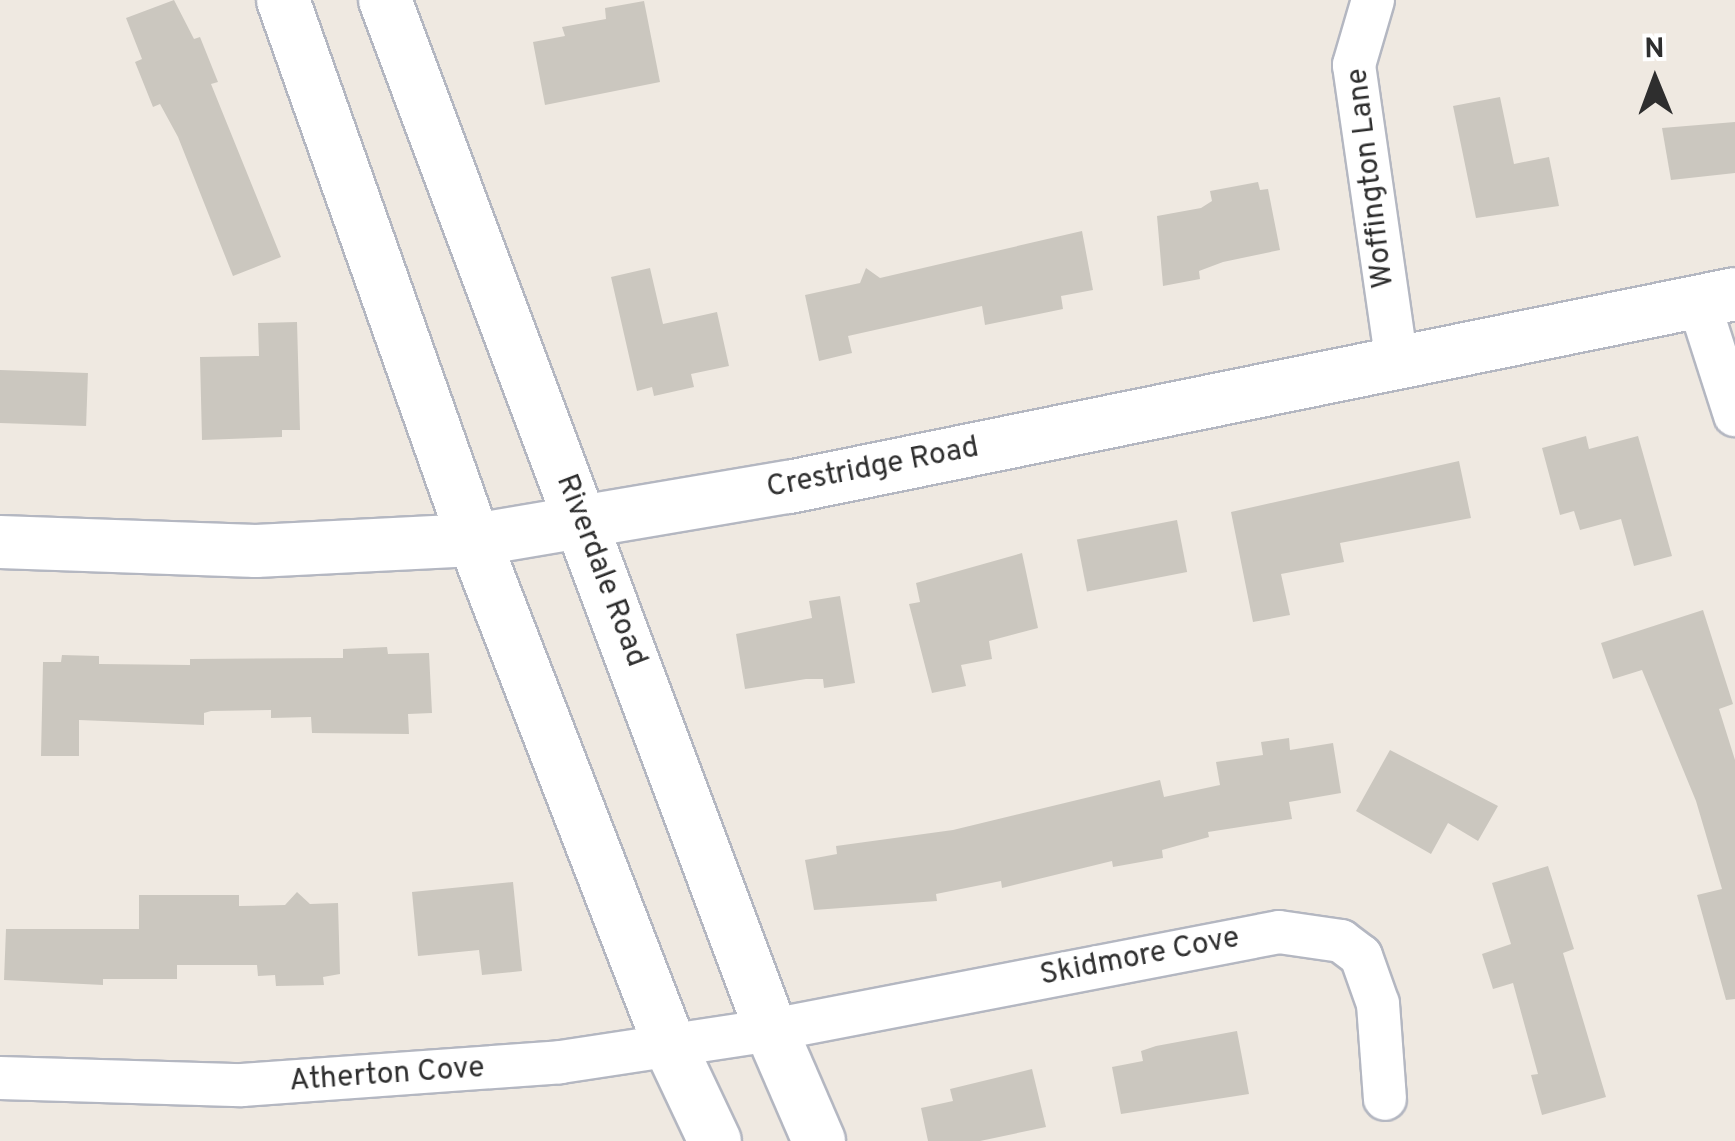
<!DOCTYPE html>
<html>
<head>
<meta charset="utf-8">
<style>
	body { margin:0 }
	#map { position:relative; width:1735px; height:1141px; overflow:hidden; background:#efe9e1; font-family:Overpass,sans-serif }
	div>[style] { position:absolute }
	.building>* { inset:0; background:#cbc7bf; transform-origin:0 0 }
	.roads { filter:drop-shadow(2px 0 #b4b7c1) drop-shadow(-2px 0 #b4b7c1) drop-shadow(0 2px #b4b7c1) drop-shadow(0 -2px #b4b7c1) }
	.minor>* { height:42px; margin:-21px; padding:0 21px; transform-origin:21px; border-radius:21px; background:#fff }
	.tertiary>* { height:52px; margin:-26px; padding:0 26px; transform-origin:26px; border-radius:26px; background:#fff }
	span { translate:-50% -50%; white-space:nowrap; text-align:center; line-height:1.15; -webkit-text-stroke:8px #fff; paint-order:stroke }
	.street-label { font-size:30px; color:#2e2e2e }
	.north { position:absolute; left:1605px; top:30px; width:100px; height:100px; -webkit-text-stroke:8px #fff; paint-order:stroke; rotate:359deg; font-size:28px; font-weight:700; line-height:40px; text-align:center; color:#2e2e2e }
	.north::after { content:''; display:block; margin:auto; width:35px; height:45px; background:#2e2e2e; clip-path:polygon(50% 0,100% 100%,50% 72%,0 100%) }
</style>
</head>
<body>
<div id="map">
	<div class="building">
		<i style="clip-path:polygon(174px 0,194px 39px,200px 37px,218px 82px,211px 84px,281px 257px,233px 276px,178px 137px,160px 104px,153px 107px,135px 62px,142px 59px,126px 18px)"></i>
		<i style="clip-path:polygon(644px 1px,660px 82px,545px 105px,533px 42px,565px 36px,562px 27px,606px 19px,605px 8px)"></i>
		<i style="clip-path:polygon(1500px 97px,1514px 164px,1549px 157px,1559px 206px,1476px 218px,1453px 106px)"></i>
		<i style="clip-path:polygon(1735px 122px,1735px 173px,1671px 180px,1662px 128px)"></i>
		<i style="clip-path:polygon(1258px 182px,1260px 190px,1268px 189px,1280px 250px,1223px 262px,1199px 271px,1200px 279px,1163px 286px,1157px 216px,1201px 208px,1212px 201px,1210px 191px)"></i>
		<i style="clip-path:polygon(1082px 231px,1093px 290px,1061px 296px,1063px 309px,985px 325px,982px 306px,848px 336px,852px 353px,819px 361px,805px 295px,860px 283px,866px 268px,880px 278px)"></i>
		<i style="clip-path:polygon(650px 268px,663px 324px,717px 312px,729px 366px,691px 374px,694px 387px,654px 396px,652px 387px,637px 391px,611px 277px)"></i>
		<i style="clip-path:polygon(297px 322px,300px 430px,282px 430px,282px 437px,202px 440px,200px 357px,259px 356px,258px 323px)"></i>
		<i style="left:0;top:370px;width:88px;height:53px;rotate:2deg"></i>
		<i style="clip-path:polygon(1586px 436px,1589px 449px,1638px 436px,1672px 556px,1634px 566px,1621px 519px,1580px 530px,1574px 511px,1560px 515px,1542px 448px)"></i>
		<i style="clip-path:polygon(1459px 461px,1471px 518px,1340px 543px,1344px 562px,1281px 574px,1290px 615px,1253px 622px,1231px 512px)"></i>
		<i style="left:1177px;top:520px;width:53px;height:102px;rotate:79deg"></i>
		<i style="clip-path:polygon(1022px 553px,1038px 628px,989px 641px,992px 659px,961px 665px,966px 686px,932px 693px,909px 604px,920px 602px,916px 583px)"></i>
		<i style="clip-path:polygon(840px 596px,855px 683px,824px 688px,823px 679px,806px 679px,745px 689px,736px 634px,812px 618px,809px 601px)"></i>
		<i style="clip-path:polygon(1703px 610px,1733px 704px,1719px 709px,1735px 760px,1735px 999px,1726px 1000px,1697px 895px,1722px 889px,1696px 801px,1642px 670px,1613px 679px,1601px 643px)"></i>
		<i style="clip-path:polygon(387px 647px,388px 654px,429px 653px,432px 713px,408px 714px,409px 734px,312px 733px,311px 717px,271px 718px,271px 710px,211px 711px,204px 713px,204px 725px,79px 720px,79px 756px,41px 756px,43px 662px,61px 662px,62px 655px,99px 656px,99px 664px,190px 665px,190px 659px,343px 658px,343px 649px)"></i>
		<i style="clip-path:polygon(1289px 738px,1290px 750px,1333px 743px,1341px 793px,1289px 802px,1292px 819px,1208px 832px,1209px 837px,1162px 850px,1163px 858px,1113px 867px,1112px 861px,1002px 888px,1001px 881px,936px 894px,937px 901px,814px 910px,805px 860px,837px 854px,836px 846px,953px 830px,1160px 780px,1164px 797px,1220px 785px,1216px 762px,1263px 755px,1261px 742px)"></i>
		<i style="clip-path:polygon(1390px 750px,1498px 806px,1478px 841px,1448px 823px,1431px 854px,1356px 811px)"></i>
		<i style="clip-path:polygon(1548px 866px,1574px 949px,1563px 953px,1606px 1097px,1542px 1115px,1531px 1075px,1538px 1074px,1513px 983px,1493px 989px,1482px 954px,1511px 944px,1492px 883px)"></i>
		<i style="clip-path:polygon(513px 882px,522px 971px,482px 975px,479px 950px,418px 956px,412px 892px)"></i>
		<i style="clip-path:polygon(297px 892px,310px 904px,338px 903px,340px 974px,323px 977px,324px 985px,276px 986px,275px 975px,258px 976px,257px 965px,177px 965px,177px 979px,103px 979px,103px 985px,4px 980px,6px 929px,139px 929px,139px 895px,239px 895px,239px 906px,285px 905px)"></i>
		<i style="clip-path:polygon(1237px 1031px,1249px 1094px,1121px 1114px,1112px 1067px,1143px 1061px,1141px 1051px,1156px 1046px)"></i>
		<i style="clip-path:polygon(1032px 1069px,1046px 1127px,980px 1141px,928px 1141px,921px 1108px,953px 1101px,950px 1089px)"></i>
	</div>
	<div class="roads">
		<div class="minor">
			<i style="left:1373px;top:0;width:68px;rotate:106.3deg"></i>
			<i style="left:1354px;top:65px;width:296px;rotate:81.8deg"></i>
			<i style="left:1698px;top:300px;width:121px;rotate:72.2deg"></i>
			<i style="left:0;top:1078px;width:242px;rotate:1.7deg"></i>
			<i style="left:242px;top:1085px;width:319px;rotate:-4.1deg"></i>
			<i style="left:560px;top:1062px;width:213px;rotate:-8.6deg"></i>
			<i style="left:771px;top:1030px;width:517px;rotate:-10.92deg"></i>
			<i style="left:1279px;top:932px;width:63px;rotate:8.3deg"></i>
			<i style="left:1341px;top:941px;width:25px;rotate:37deg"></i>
			<i style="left:1361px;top:956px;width:51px;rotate:70.5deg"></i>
			<i style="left:1378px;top:1004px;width:95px;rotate:85.8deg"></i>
		</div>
		<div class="tertiary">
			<i style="left:283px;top:0;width:573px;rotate:70.52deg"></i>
			<i style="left:474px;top:540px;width:543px;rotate:68.83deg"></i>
			<i style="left:670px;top:1046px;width:105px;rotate:64.7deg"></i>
			<i style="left:385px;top:0;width:1100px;rotate:69.46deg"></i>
			<i style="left:771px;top:1030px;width:121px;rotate:66.6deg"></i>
			<i style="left:0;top:542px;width:256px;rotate:2deg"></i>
			<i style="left:256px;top:551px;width:218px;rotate:-2.9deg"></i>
			<i style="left:474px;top:540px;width:319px;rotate:-9.6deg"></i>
			<i style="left:789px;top:487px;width:965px;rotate:-11.53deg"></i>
		</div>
	</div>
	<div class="street-label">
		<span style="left:1372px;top:178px;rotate:-97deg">Woffington Lane</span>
		<span style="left:873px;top:469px;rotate:-11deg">Crestridge Road</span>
		<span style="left:600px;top:571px;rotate:69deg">Riverdale Road</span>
		<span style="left:1140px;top:958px;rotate:-11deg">Skidmore Cove</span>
		<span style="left:387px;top:1076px;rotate:-4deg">Atherton Cove</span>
	</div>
	<div class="north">N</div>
</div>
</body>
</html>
